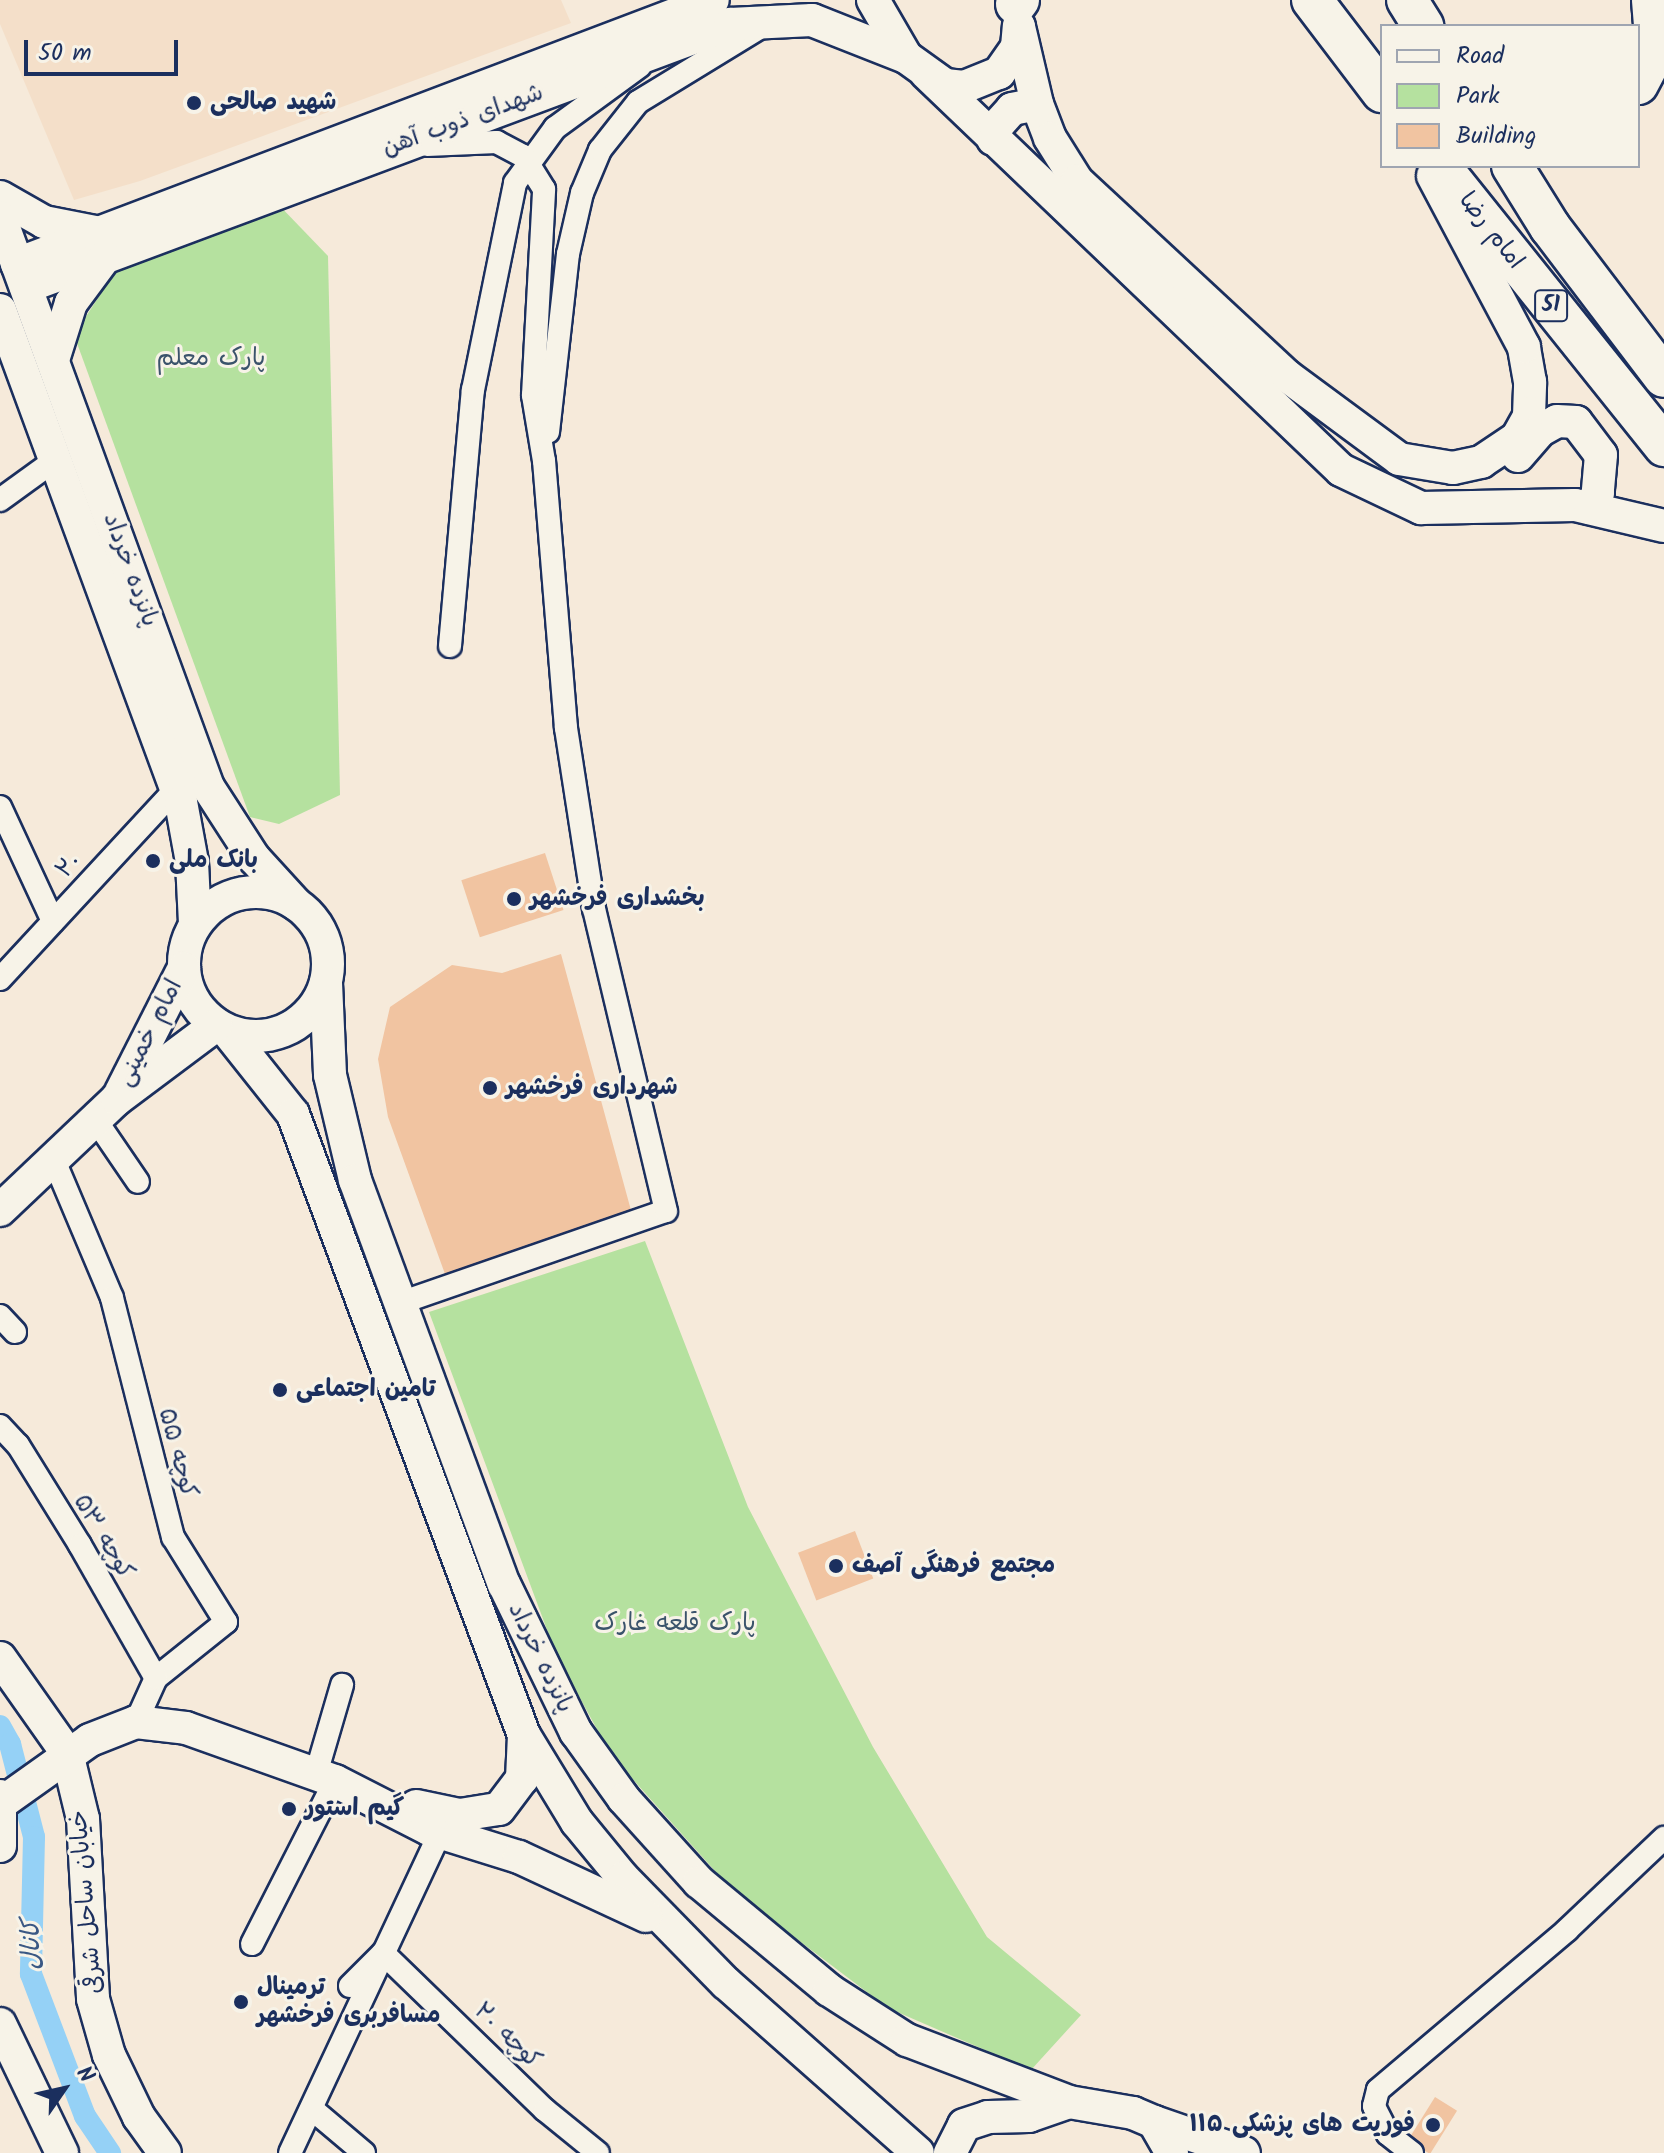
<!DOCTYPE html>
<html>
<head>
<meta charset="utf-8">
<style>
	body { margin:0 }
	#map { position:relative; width:1664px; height:2153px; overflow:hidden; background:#f6eada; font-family:Kalam,"Playpen Sans Arabic",sans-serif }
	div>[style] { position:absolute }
	.built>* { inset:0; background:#f4dfc9 }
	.green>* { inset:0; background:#b5e19f }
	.canal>* { height:22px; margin:-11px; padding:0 11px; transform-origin:11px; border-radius:11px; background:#95d1f6 }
	.building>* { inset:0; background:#f1c4a1; transform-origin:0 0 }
	.roads { filter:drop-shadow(2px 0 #1b2f5e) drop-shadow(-2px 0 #1b2f5e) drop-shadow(0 2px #1b2f5e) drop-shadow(0 -2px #1b2f5e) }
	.street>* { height:22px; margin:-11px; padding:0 11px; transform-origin:11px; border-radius:11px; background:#f7f3e8 }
	.secondary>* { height:32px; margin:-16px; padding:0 16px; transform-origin:16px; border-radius:16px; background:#f7f3e8 }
	.secondary>.ring { margin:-16px; padding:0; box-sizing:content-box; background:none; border:32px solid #f7f3e8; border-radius:50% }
	.highway>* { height:40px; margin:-20px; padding:0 20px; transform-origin:20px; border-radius:20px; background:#f7f3e8 }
	.dots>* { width:22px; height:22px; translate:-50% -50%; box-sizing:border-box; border:4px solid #f7f3e8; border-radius:50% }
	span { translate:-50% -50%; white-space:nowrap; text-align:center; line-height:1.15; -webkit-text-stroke:6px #f7f3e8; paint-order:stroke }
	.shield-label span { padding:2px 6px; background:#f7f3e8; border:2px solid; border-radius:6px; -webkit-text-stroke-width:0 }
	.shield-label { font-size:22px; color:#1b2f5e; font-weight:700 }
	.poi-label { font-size:24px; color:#1b2f5e; font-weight:700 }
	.left { translate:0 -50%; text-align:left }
	.right { translate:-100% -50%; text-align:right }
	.street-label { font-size:24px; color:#1b2f5e }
	.park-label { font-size:24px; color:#3a536b }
	.water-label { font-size:26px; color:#3a5884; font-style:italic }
	.legend { position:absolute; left:1380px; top:24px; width:260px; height:144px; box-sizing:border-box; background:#f7f3e8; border:2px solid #9fa5b1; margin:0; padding:10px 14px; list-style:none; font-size:24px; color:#1b2f5e }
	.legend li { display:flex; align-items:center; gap:16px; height:40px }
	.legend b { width:40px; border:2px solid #9fa5b1 }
	.north { position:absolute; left:24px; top:2049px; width:80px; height:80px; -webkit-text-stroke:6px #f7f3e8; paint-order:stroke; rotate:56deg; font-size:22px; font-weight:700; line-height:32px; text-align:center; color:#1b2f5e }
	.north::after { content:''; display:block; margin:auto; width:28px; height:36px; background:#1b2f5e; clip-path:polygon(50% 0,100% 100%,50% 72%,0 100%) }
	.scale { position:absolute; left:24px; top:40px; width:154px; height:36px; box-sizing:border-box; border:4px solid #1b2f5e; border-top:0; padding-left:10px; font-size:24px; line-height:28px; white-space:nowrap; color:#1b2f5e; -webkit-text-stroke:6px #f7f3e8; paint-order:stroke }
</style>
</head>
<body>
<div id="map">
	<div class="built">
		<i style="clip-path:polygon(0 0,561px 0,571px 23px,140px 181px,74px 200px,0 24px)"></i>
	</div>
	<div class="green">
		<i style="clip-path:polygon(276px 202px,328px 256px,340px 795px,279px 824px,250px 817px,74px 335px,118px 267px)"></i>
		<i style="clip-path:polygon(645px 1241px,748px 1507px,873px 1747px,987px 1937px,1081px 2015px,1031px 2070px,888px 2008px,732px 1890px,611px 1755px,556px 1654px,429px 1312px)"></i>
	</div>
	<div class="canal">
		<i style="left:0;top:1726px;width:21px;rotate:61deg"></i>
		<i style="left:10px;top:1744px;width:96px;rotate:75.5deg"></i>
		<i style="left:34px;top:1837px;width:137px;rotate:91.3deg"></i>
		<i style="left:31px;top:1974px;width:152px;rotate:69.2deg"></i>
		<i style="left:85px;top:2116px;width:45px;rotate:56deg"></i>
	</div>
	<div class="building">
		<i style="left:545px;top:853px;width:60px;height:88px;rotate:72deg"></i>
		<i style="clip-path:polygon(561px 954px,632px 1214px,445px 1274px,388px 1117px,378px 1059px,390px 1007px,452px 965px,502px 973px)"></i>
		<i style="left:855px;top:1531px;width:51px;height:61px;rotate:69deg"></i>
		<i style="left:1435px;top:2097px;width:26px;height:51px;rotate:32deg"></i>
	</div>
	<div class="roads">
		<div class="street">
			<i style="left:548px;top:432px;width:179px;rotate:-83.6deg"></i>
			<i style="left:568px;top:254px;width:63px;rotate:-77.1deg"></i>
			<i style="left:582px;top:193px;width:47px;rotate:-67.3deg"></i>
			<i style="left:600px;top:150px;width:61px;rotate:-51.6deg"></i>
			<i style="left:638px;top:102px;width:148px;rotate:-31.4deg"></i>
			<i style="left:0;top:500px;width:68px;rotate:-36deg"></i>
			<i style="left:450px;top:646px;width:257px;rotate:-84.9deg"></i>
			<i style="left:473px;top:390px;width:211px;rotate:-78.5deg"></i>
			<i style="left:515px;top:183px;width:68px;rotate:-54deg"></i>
			<i style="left:555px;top:128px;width:105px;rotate:-36.1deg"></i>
			<i style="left:0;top:807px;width:126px;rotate:65.1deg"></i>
			<i style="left:0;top:979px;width:259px;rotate:-47.2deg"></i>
			<i style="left:95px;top:1119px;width:76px;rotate:55.7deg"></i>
			<i style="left:53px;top:1158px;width:152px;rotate:67.1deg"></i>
			<i style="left:112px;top:1298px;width:247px;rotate:75.7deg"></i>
			<i style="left:173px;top:1537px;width:100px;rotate:58.1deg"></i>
			<i style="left:226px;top:1622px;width:90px;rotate:141.3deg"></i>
			<i style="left:156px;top:1678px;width:48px;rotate:114.4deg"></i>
			<i style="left:400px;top:1303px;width:281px;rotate:-19.1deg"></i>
			<i style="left:666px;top:1211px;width:310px;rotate:-103.4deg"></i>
			<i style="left:594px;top:909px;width:183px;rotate:-98.8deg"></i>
			<i style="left:566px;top:728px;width:268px;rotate:-94.7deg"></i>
			<i style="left:544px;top:461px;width:67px;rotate:-99.5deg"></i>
			<i style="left:533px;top:395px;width:206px;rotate:-86.9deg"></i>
			<i style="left:544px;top:189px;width:39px;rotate:-122deg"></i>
			<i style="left:523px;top:156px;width:30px;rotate:-152deg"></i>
			<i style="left:497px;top:142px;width:70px;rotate:177.5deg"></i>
			<i style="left:0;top:1316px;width:22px;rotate:47deg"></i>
			<i style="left:0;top:1426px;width:26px;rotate:47deg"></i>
			<i style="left:18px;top:1445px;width:118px;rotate:58.2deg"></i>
			<i style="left:80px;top:1545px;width:153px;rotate:60.3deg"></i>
			<i style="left:316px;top:1774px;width:93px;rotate:-73.7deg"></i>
			<i style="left:252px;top:1944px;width:183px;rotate:-63deg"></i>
			<i style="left:350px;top:1986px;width:47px;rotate:-45deg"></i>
			<i style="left:383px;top:1953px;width:226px;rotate:44.1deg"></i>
			<i style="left:545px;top:2110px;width:68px;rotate:39.1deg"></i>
			<i style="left:312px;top:2109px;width:68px;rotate:40.2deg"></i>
			<i style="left:290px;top:2153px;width:353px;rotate:-64.9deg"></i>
			<i style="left:1412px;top:2153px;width:31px;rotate:-142deg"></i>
			<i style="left:1388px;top:2134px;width:31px;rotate:-117deg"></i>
			<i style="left:1374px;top:2106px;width:16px;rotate:-76deg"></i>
			<i style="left:1378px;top:2090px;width:248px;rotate:-40.2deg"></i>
			<i style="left:1567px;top:1930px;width:134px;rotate:-43.5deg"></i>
		</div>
		<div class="secondary">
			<i style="left:873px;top:0;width:66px;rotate:59.9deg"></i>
			<i style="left:906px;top:57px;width:48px;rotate:35.7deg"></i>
			<i style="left:945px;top:85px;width:19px;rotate:6deg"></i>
			<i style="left:964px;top:87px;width:38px;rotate:-22deg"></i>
			<i style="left:999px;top:73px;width:32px;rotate:-55deg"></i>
			<i style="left:1017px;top:47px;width:21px;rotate:-85deg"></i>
			<i style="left:1019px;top:27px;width:79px;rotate:76.8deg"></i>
			<i style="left:1037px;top:104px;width:36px;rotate:69deg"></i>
			<i style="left:1050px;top:138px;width:51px;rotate:57.9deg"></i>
			<i style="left:1077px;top:181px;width:287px;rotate:42.9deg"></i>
			<i style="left:1287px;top:376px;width:139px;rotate:36.5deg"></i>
			<i style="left:1399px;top:459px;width:55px;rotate:9.5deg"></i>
			<i style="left:1453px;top:468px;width:29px;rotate:-12deg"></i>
			<i style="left:1481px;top:462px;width:43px;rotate:-33.7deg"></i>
			<i style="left:1517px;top:438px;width:25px;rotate:-61deg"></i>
			<i style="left:1529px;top:416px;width:34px;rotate:-88deg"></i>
			<i style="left:1530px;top:382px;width:36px;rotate:-100deg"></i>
			<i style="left:1524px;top:347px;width:194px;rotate:-118deg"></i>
			<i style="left:926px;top:73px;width:574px;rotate:43.73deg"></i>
			<i style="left:1341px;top:470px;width:89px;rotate:25.4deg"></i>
			<i style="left:1421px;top:508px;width:154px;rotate:-1.1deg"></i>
			<i style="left:1575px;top:505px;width:91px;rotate:13.3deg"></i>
			<i style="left:993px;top:139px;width:12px;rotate:-76deg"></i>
			<i style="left:996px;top:127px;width:24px;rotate:-48deg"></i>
			<i style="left:1012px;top:109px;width:25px;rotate:-11deg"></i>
			<i style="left:0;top:197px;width:51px;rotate:29.6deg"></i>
			<i style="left:44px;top:222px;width:52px;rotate:11.1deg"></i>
			<i style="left:0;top:217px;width:607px;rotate:69.95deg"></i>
			<i style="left:208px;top:787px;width:85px;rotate:57.1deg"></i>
			<i style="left:254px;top:858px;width:62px;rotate:47.6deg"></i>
			<i style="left:17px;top:264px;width:744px;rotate:-20.77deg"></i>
			<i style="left:26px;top:287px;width:752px;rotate:-20.48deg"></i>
			<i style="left:730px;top:24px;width:82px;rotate:-2.8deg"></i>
			<i style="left:812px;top:20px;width:101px;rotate:21.5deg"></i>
			<i style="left:0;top:310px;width:524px;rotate:69.8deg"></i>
			<i style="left:181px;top:802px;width:61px;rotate:79.6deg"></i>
			<i style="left:192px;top:862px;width:62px;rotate:87.2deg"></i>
			<i style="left:53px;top:360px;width:60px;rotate:-72.5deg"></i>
			<i style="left:71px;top:303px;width:57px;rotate:-53.5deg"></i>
			<i style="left:1518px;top:456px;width:35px;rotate:-49deg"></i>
			<i style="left:1541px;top:430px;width:18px;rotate:-29deg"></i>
			<i style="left:1557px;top:421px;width:19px;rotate:3deg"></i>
			<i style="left:1576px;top:422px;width:41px;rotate:52.9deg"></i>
			<i style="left:1601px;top:455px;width:38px;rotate:95deg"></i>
			<i style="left:1598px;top:493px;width:17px;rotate:118deg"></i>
			<i class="ring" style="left:184px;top:892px;width:112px;height:112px"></i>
			<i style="left:326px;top:983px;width:92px;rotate:87.5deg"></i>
			<i style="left:330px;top:1075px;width:108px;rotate:76.6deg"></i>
			<i style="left:355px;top:1180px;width:431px;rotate:69.8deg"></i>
			<i style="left:504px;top:1584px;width:165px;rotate:64.1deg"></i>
			<i style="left:576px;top:1732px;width:82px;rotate:54.4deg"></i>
			<i style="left:624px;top:1799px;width:112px;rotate:47.9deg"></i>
			<i style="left:699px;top:1882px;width:169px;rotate:39.7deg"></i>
			<i style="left:829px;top:1990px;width:93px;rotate:32.7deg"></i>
			<i style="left:907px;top:2040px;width:173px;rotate:20.9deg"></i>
			<i style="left:227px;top:1031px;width:106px;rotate:51.5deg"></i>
			<i style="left:293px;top:1114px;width:663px;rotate:69.6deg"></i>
			<i style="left:524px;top:1735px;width:102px;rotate:58.7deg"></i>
			<i style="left:577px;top:1822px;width:72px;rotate:50.6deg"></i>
			<i style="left:623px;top:1878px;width:147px;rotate:45.6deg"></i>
			<i style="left:726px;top:1983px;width:256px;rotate:41.5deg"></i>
			<i style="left:121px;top:1092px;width:139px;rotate:-63.1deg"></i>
			<i style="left:0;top:1210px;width:161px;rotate:-43.5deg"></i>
			<i style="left:117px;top:1099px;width:124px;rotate:-36.8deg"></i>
			<i style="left:0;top:1658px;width:116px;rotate:54.8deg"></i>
			<i style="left:67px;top:1753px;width:68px;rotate:76.4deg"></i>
			<i style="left:83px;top:1819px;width:180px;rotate:86.8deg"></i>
			<i style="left:93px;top:1999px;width:58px;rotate:74.1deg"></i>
			<i style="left:109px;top:2055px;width:69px;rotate:64.2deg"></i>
			<i style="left:139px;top:2117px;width:44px;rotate:54.2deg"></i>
			<i style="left:0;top:1796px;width:50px;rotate:90deg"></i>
			<i style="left:0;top:1804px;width:110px;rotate:-35.4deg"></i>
			<i style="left:90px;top:1740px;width:49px;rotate:-21.4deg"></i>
			<i style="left:136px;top:1722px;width:50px;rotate:6.8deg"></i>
			<i style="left:186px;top:1728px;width:158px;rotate:19.6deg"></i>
			<i style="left:335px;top:1781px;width:106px;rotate:27.1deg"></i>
			<i style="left:429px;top:1829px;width:94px;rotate:17.3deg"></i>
			<i style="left:519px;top:1857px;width:140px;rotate:24.9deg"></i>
			<i style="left:416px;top:1806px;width:45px;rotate:11.6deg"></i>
			<i style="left:460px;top:1815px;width:39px;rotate:-9deg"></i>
			<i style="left:499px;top:1809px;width:38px;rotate:-53deg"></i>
			<i style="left:522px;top:1779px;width:44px;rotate:-87.4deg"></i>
			<i style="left:0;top:2024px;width:143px;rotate:64.3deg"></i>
			<i style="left:1154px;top:2122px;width:95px;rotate:19deg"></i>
			<i style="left:950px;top:2153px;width:31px;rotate:-63deg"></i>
			<i style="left:964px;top:2125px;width:25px;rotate:-18deg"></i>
			<i style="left:988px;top:2117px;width:41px;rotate:-1.4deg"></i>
			<i style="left:1029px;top:2116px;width:42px;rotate:-19.3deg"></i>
			<i style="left:1069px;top:2102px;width:65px;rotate:9.8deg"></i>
			<i style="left:1133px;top:2113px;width:23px;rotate:23deg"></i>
			<i style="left:1154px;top:2122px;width:36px;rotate:60deg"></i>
		</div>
		<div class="highway">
			<i style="left:1312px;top:0;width:116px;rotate:52.7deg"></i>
			<i style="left:1407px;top:0;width:31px;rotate:58deg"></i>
			<i style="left:1016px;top:4px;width:5px;rotate:-53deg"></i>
			<i style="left:1638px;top:84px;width:38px;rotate:-62deg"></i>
			<i style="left:1656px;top:50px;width:50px;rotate:-94.6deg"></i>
			<i style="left:1440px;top:166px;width:359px;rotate:51.3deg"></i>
			<i style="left:1512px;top:166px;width:72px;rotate:58.1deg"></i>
			<i style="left:1550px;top:227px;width:188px;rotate:52.8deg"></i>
		</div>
	</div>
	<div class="dots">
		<i style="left:194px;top:103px;background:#1b2f5e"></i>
		<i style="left:153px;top:861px;background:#1b2f5e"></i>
		<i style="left:514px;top:899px;background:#1b2f5e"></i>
		<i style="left:490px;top:1088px;background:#1b2f5e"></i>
		<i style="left:280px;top:1390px;background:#1b2f5e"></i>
		<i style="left:836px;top:1566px;background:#1b2f5e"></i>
		<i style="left:289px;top:1809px;background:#1b2f5e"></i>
		<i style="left:241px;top:2002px;background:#1b2f5e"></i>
		<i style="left:1433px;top:2125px;background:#1b2f5e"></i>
	</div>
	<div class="shield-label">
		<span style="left:1551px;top:306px">51</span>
	</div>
	<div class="poi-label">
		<span class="left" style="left:210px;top:103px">شهید صالحی</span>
		<span class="left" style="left:169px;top:861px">بانک ملی</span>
		<span class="left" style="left:530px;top:899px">بخشداری فرخشهر</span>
		<span class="left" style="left:506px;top:1088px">شهرداری فرخشهر</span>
		<span class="left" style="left:296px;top:1390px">تامین اجتماعی</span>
		<span class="left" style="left:852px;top:1566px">مجتمع فرهنگی آصف</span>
		<span class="left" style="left:305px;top:1809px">گیم استور</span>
		<span class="left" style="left:257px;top:2002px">ترمینال<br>مسافربری فرخشهر</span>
		<span class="right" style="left:1415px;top:2125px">فوریت های پزشکی ۱۱۵</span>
	</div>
	<div class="street-label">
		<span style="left:463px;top:121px;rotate:-20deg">شهدای ذوب آهن</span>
		<span style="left:1491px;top:231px;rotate:52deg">امام رضا</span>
		<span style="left:130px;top:570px;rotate:70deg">پانزده خرداد</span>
		<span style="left:69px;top:866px;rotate:-47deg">۲۰</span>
		<span style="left:150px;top:1033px;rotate:-63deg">امام خمینی</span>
		<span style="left:177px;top:1453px;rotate:75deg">کوچه ۵۵</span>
		<span style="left:103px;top:1537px;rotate:59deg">کوچه ۵۳</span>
		<span style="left:540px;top:1658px;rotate:64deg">پانزده خرداد</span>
		<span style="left:87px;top:1902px;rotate:-95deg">خیابان ساحل شرقی</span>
		<span style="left:507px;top:2036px;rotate:44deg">کوچه ۲۰</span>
	</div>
	<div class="park-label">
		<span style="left:211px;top:359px">پارک معلم</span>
		<span style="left:675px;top:1624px">پارک قلعه غارک</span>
	</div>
	<div class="water-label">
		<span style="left:33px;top:1945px;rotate:-91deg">کانال</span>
	</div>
	<ul class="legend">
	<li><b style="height:10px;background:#f7f3e8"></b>Road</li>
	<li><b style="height:22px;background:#b5e19f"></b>Park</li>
	<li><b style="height:22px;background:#f1c4a1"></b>Building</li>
	</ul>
	<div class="north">N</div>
	<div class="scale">50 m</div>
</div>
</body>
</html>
